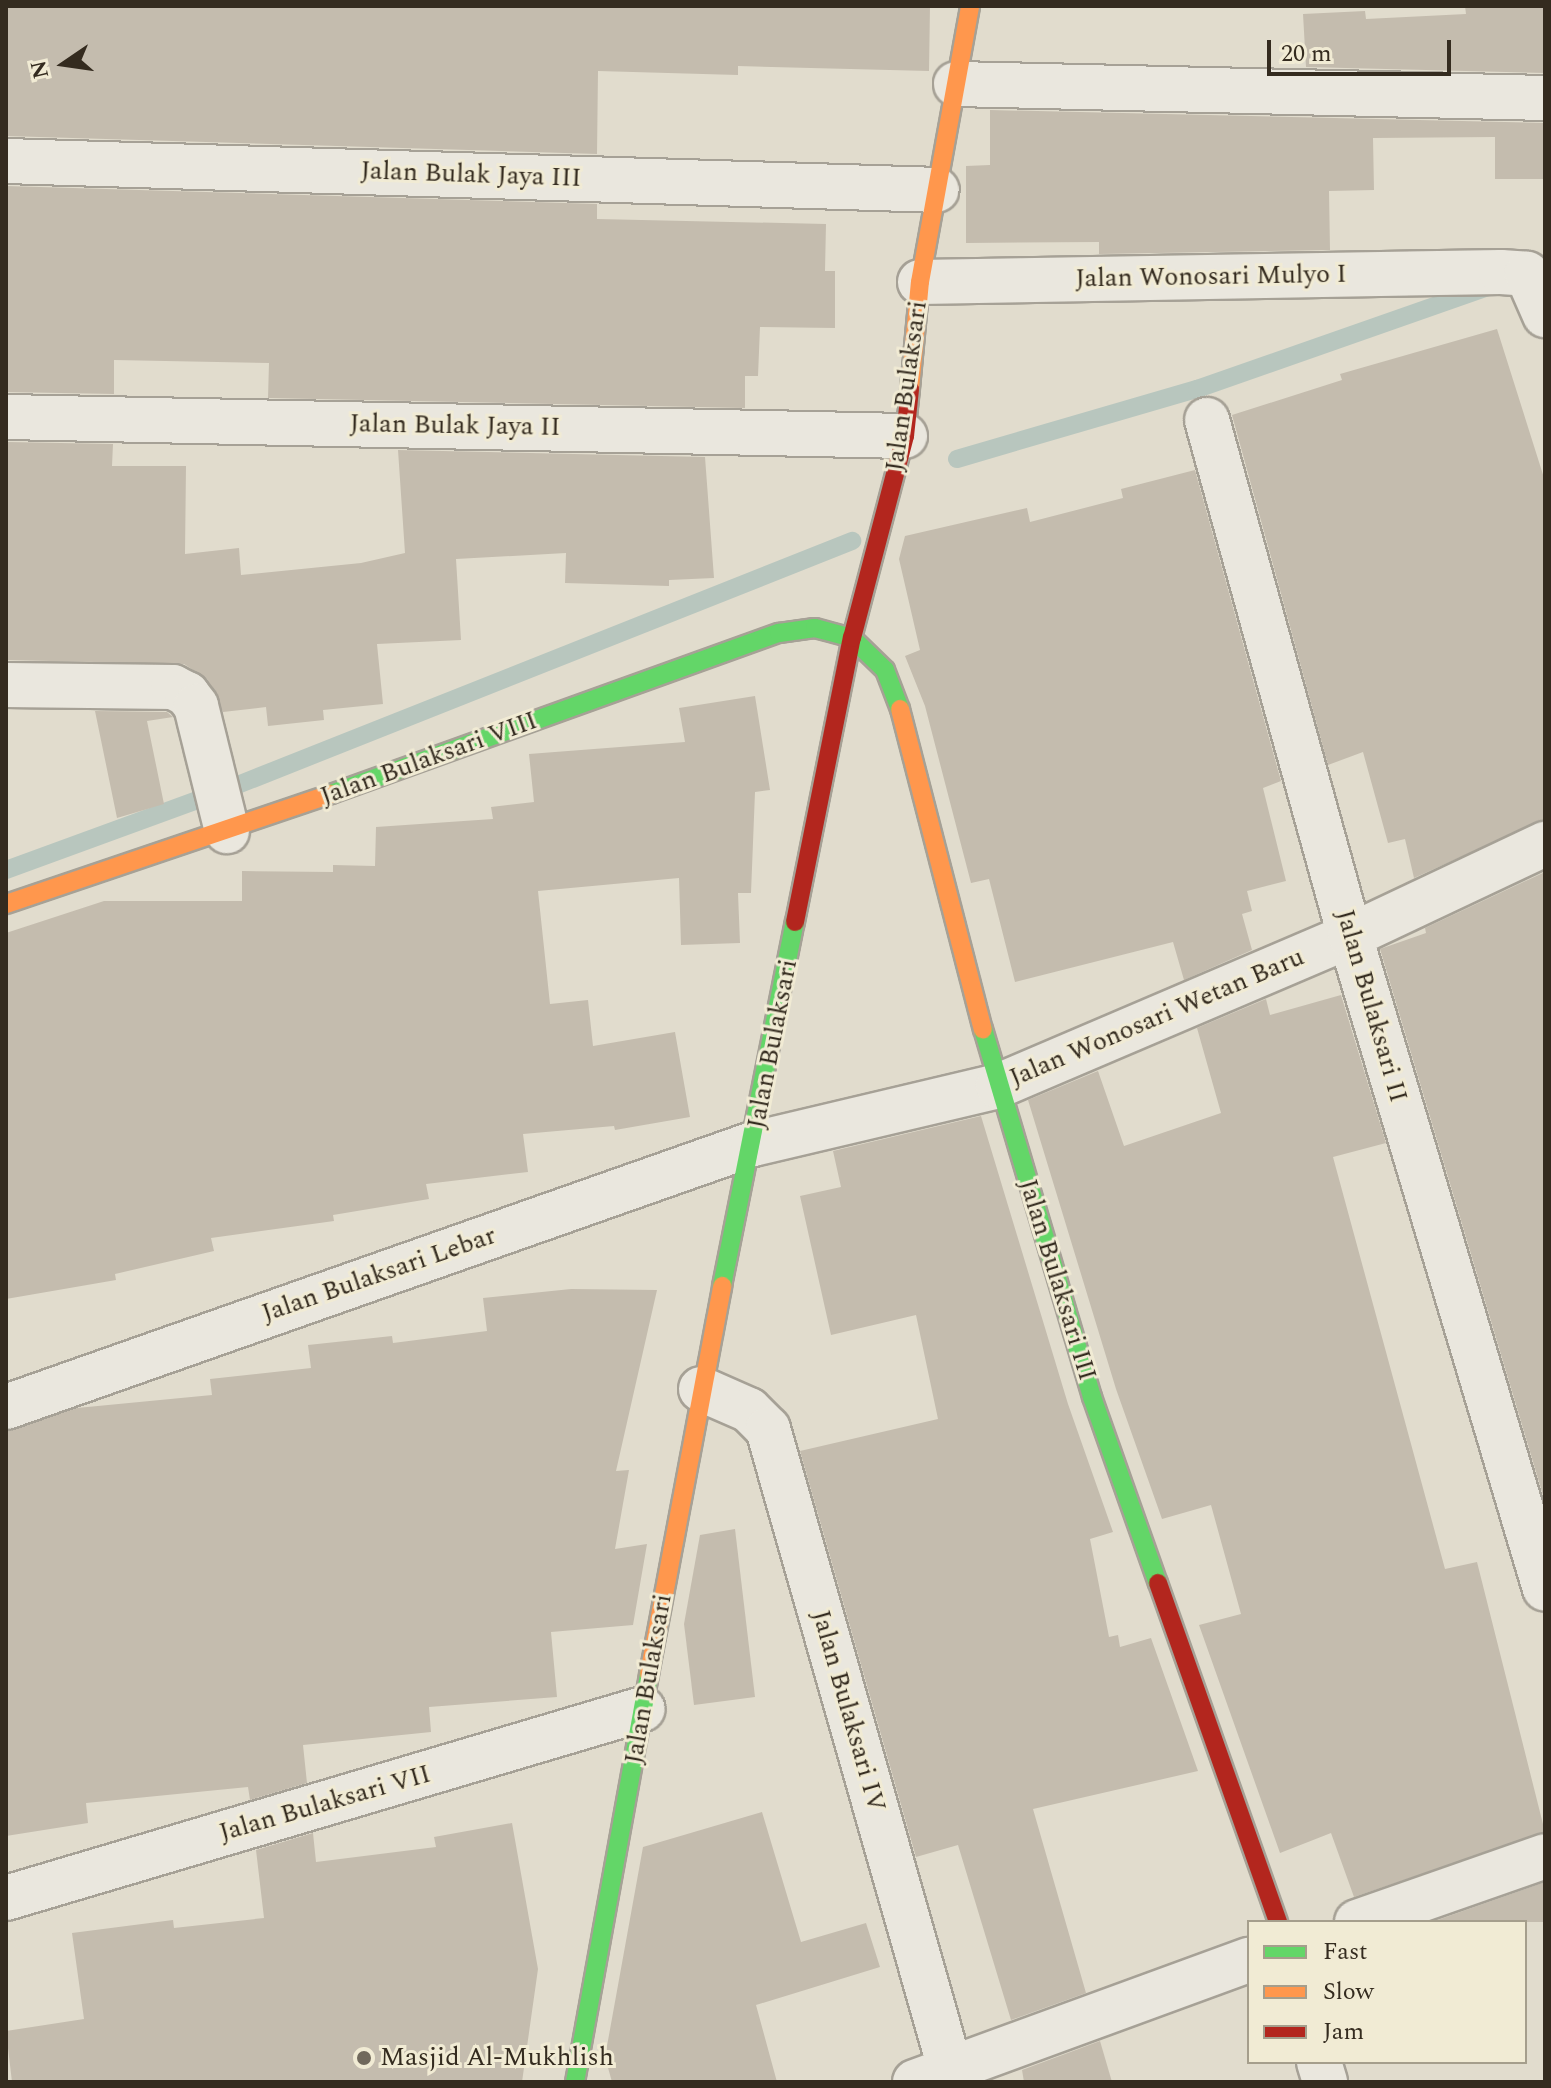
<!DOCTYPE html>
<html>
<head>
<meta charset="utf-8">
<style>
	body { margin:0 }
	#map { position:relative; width:1551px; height:2088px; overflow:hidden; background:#e1dccd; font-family:Spectral,serif }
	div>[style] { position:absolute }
	.stream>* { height:18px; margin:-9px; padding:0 9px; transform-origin:9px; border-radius:9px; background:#b8c6be }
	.building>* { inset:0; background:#c4bcae }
	.roads { filter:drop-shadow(2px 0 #a6a196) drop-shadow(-2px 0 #a6a196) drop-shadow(0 2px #a6a196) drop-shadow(0 -2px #a6a196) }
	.street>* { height:44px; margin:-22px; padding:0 22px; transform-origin:22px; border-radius:22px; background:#eae7de }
	.fast>* { height:18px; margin:-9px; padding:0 9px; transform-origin:9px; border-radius:9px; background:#63d668 }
	.slow>* { height:18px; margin:-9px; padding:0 9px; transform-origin:9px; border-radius:9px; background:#ff974d }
	.jam>* { height:18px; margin:-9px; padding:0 9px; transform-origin:9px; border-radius:9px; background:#b3261e }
	.dots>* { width:22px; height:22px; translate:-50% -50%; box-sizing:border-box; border:4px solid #f1ebd4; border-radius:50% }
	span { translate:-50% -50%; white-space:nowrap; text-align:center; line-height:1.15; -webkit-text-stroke:6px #f1ebd4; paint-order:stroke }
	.street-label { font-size:26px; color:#342b1f }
	.poi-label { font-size:26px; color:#342b1f }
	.left { translate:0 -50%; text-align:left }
	.frame { position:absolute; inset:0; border:8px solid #342b1f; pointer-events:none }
	.legend { position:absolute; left:1247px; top:1920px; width:280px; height:144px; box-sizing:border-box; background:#f1ebd4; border:2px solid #a59e8c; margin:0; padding:10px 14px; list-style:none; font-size:24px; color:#342b1f }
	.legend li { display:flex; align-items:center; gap:16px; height:40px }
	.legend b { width:40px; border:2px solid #a59e8c }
	.north { position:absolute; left:24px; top:24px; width:80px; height:80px; -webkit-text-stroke:6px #f1ebd4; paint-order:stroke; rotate:257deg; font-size:22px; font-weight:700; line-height:32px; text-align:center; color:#342b1f }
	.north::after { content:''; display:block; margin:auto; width:28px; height:36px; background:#342b1f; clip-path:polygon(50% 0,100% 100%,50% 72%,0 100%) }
	.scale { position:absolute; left:1267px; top:40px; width:184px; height:36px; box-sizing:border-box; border:4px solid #342b1f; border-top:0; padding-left:10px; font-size:24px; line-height:28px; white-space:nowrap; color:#342b1f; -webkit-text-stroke:6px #f1ebd4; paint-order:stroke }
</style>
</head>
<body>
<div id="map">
	<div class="stream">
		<i style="left:957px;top:459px;width:250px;rotate:-16.3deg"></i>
		<i style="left:1197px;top:389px;width:309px;rotate:-19.3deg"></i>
		<i style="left:6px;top:870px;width:233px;rotate:-20.1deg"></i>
		<i style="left:225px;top:790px;width:675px;rotate:-21.66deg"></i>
	</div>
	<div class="building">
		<i style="clip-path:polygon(6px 6px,930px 6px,929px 71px,738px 66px,738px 75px,598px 71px,597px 154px,6px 136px)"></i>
		<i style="clip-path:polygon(1465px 6px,1545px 6px,1545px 73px,1306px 67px,1303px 14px,1365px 11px,1366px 19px,1466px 14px)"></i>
		<i style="clip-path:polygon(990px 110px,1545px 123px,1545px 179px,1495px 179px,1495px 137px,1373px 138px,1374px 190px,1329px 191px,1330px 250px,1099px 254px,1099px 242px,966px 243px,966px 166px,990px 165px)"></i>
		<i style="clip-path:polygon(6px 186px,597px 204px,597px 219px,826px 224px,825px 271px,835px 271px,835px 328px,760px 327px,758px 376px,745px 376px,745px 408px,268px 398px,269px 363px,114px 360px,114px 394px,6px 392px)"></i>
		<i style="clip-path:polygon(1497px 329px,1545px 481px,1545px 819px,1414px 878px,1405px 839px,1388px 843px,1363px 752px,1328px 765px,1232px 415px,1342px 380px,1340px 374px)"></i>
		<i style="clip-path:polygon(8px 442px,113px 444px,112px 466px,186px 466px,185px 554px,239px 548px,241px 575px,361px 563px,405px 553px,398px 450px,705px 457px,714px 578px,669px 580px,669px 586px,565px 583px,566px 553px,456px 559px,461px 640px,377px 644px,383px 704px,323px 710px,324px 720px,268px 726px,266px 707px,223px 712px,207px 679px,184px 664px,6px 660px)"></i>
		<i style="clip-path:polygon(1195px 470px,1281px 781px,1263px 788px,1286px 881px,1247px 891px,1252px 911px,1242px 914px,1252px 950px,1184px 980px,1173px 942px,1015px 982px,989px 879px,971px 883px,925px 706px,905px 656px,920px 650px,899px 559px,905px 536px,1027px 508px,1030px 522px,1123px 498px,1121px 489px)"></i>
		<i style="clip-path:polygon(755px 696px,770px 790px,755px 792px,751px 893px,738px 893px,740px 943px,681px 945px,679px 878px,538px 891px,550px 1004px,588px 1000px,593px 1046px,675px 1032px,690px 1117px,615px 1130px,614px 1126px,523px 1134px,528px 1172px,426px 1184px,429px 1199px,333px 1215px,334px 1221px,211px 1238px,214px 1251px,115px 1274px,116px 1280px,6px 1299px,6px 933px,104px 901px,242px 901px,242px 871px,333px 872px,333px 865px,375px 866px,376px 827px,493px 819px,491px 807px,534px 802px,529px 754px,685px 742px,679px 708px)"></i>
		<i style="clip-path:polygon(95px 711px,167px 712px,173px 717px,147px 721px,164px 804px,117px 818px)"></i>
		<i style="clip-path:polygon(1545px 872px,1545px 1502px,1380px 949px,1426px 933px,1425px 928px)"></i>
		<i style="clip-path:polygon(1341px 995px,1386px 1143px,1333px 1157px,1445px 1569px,1477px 1562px,1545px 1832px,1354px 1897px,1331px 1833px,1280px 1853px,1199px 1625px,1241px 1614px,1211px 1505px,1162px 1519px,1116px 1389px,1028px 1100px,1098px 1071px,1124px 1146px,1221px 1113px,1197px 1028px,1266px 999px,1270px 1015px)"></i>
		<i style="clip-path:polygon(981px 1116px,1068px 1404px,1113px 1532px,1090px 1539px,1109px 1637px,1118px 1635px,1120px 1647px,1151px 1638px,1198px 1771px,1033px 1809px,1086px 1993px,1011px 2020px,958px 1845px,916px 1857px,800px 1451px,938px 1419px,916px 1315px,831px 1335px,800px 1196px,841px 1187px,833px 1151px)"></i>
		<i style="clip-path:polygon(571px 1289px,657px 1290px,616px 1471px,629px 1470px,615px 1549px,647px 1544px,633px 1625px,551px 1632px,557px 1697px,429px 1707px,431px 1732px,303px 1745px,307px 1783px,250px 1800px,248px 1787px,86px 1803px,88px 1823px,6px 1836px,6px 1431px,77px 1408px,212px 1395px,210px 1379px,311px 1368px,308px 1345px,392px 1336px,393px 1343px,487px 1331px,483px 1298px)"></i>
		<i style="clip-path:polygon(735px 1529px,755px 1697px,694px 1705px,684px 1624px,700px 1535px)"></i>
		<i style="clip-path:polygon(762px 1812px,801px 1942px,866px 1923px,880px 1967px,756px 2005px,777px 2082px,612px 2082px,605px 2057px,643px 1847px)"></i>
		<i style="clip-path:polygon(512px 1823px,538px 1969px,522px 2082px,12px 2082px,6px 2031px,84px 2019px,72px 1933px,173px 1920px,174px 1928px,264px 1918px,256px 1850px,313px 1833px,316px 1862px,436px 1847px,434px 1837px)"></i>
		<i style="clip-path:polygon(1545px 1882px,1545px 1922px,1432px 1922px)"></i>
		<i style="clip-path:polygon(1100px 2041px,1112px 2082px,1024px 2082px,1022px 2070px)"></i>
	</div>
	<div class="roads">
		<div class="street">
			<i style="left:956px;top:84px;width:589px;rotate:1.36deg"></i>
			<i style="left:6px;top:161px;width:931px;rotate:1.78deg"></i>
			<i style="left:920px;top:282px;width:581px;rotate:-0.99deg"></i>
			<i style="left:1501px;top:272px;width:26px;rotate:4deg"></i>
			<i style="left:1527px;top:274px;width:45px;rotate:66.3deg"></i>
			<i style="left:6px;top:417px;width:899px;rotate:1.21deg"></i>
			<i style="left:1207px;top:420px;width:535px;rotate:74.51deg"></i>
			<i style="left:1350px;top:936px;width:681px;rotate:73.37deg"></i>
			<i style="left:6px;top:685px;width:167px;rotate:0.7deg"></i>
			<i style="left:173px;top:687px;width:16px;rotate:27deg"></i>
			<i style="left:187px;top:694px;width:15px;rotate:53deg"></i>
			<i style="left:196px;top:706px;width:129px;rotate:76.1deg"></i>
			<i style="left:701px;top:1389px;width:52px;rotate:23.6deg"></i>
			<i style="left:749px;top:1410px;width:27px;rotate:45deg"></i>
			<i style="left:768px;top:1429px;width:679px;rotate:74.1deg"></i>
			<i style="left:6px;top:1407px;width:792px;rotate:-19.4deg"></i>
			<i style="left:753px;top:1144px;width:252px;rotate:-13.3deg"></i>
			<i style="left:998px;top:1086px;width:383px;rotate:-23.1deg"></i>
			<i style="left:1350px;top:936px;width:216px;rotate:-25.3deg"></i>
			<i style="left:6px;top:1898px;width:664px;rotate:-16.53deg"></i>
			<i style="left:1357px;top:1922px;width:199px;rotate:-19.3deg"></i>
			<i style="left:1319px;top:2062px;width:21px;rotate:73deg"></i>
			<i style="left:915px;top:2082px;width:356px;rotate:-20.1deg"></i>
		</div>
		<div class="fast">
			<i style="left:331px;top:794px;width:476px;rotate:-19.8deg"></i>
			<i style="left:779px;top:633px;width:36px;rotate:-8deg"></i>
			<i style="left:815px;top:628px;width:38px;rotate:15deg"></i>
			<i style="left:852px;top:638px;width:46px;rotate:44.1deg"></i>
			<i style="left:885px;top:670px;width:42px;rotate:69deg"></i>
			<i style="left:983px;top:1029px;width:384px;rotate:73.5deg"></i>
			<i style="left:1092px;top:1397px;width:197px;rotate:70.5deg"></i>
			<i style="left:722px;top:1286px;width:371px;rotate:-78.7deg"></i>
			<i style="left:575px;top:2082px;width:415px;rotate:-79.7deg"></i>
		</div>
		<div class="slow">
			<i style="left:910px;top:389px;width:107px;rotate:-84.7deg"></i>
			<i style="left:920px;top:282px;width:280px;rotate:-79.7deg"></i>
			<i style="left:900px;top:709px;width:331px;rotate:75.5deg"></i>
			<i style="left:6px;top:904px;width:343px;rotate:-18.7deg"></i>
			<i style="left:649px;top:1674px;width:395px;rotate:-79.3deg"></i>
		</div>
		<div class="jam">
			<i style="left:795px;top:922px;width:290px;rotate:-78.7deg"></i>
			<i style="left:852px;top:638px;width:209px;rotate:-75.3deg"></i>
			<i style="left:905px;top:436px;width:47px;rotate:-83.9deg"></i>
			<i style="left:1158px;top:1583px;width:360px;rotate:70.5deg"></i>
		</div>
	</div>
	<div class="dots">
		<i style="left:364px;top:2058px;background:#71695c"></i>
	</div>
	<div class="street-label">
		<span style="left:471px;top:175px;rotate:2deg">Jalan Bulak Jaya III</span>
		<span style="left:1211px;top:277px;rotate:-1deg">Jalan Wonosari Mulyo I</span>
		<span style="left:907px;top:386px;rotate:-82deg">Jalan Bulaksari</span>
		<span style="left:455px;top:426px;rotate:1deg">Jalan Bulak Jaya II</span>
		<span style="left:429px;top:759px;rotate:-20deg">Jalan Bulaksari VIII</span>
		<span style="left:1371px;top:1006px;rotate:74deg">Jalan Bulaksari II</span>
		<span style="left:1157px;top:1018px;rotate:-23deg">Jalan Wonosari Wetan Baru</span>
		<span style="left:773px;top:1044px;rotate:-79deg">Jalan Bulaksari</span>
		<span style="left:379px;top:1275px;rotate:-19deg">Jalan Bulaksari Lebar</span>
		<span style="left:1057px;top:1280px;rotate:73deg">Jalan Bulaksari III</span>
		<span style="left:649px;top:1679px;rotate:-80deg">Jalan Bulaksari</span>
		<span style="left:848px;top:1711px;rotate:74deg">Jalan Bulaksari IV</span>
		<span style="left:325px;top:1804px;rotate:-16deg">Jalan Bulaksari VII</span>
	</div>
	<div class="poi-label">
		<span class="left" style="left:380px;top:2058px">Masjid Al-Mukhlish</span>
	</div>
	<div class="frame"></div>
	<ul class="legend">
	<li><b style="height:10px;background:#63d668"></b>Fast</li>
	<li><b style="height:10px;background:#ff974d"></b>Slow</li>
	<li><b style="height:10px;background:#b3261e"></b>Jam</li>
	</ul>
	<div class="north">N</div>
	<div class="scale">20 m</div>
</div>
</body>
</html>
